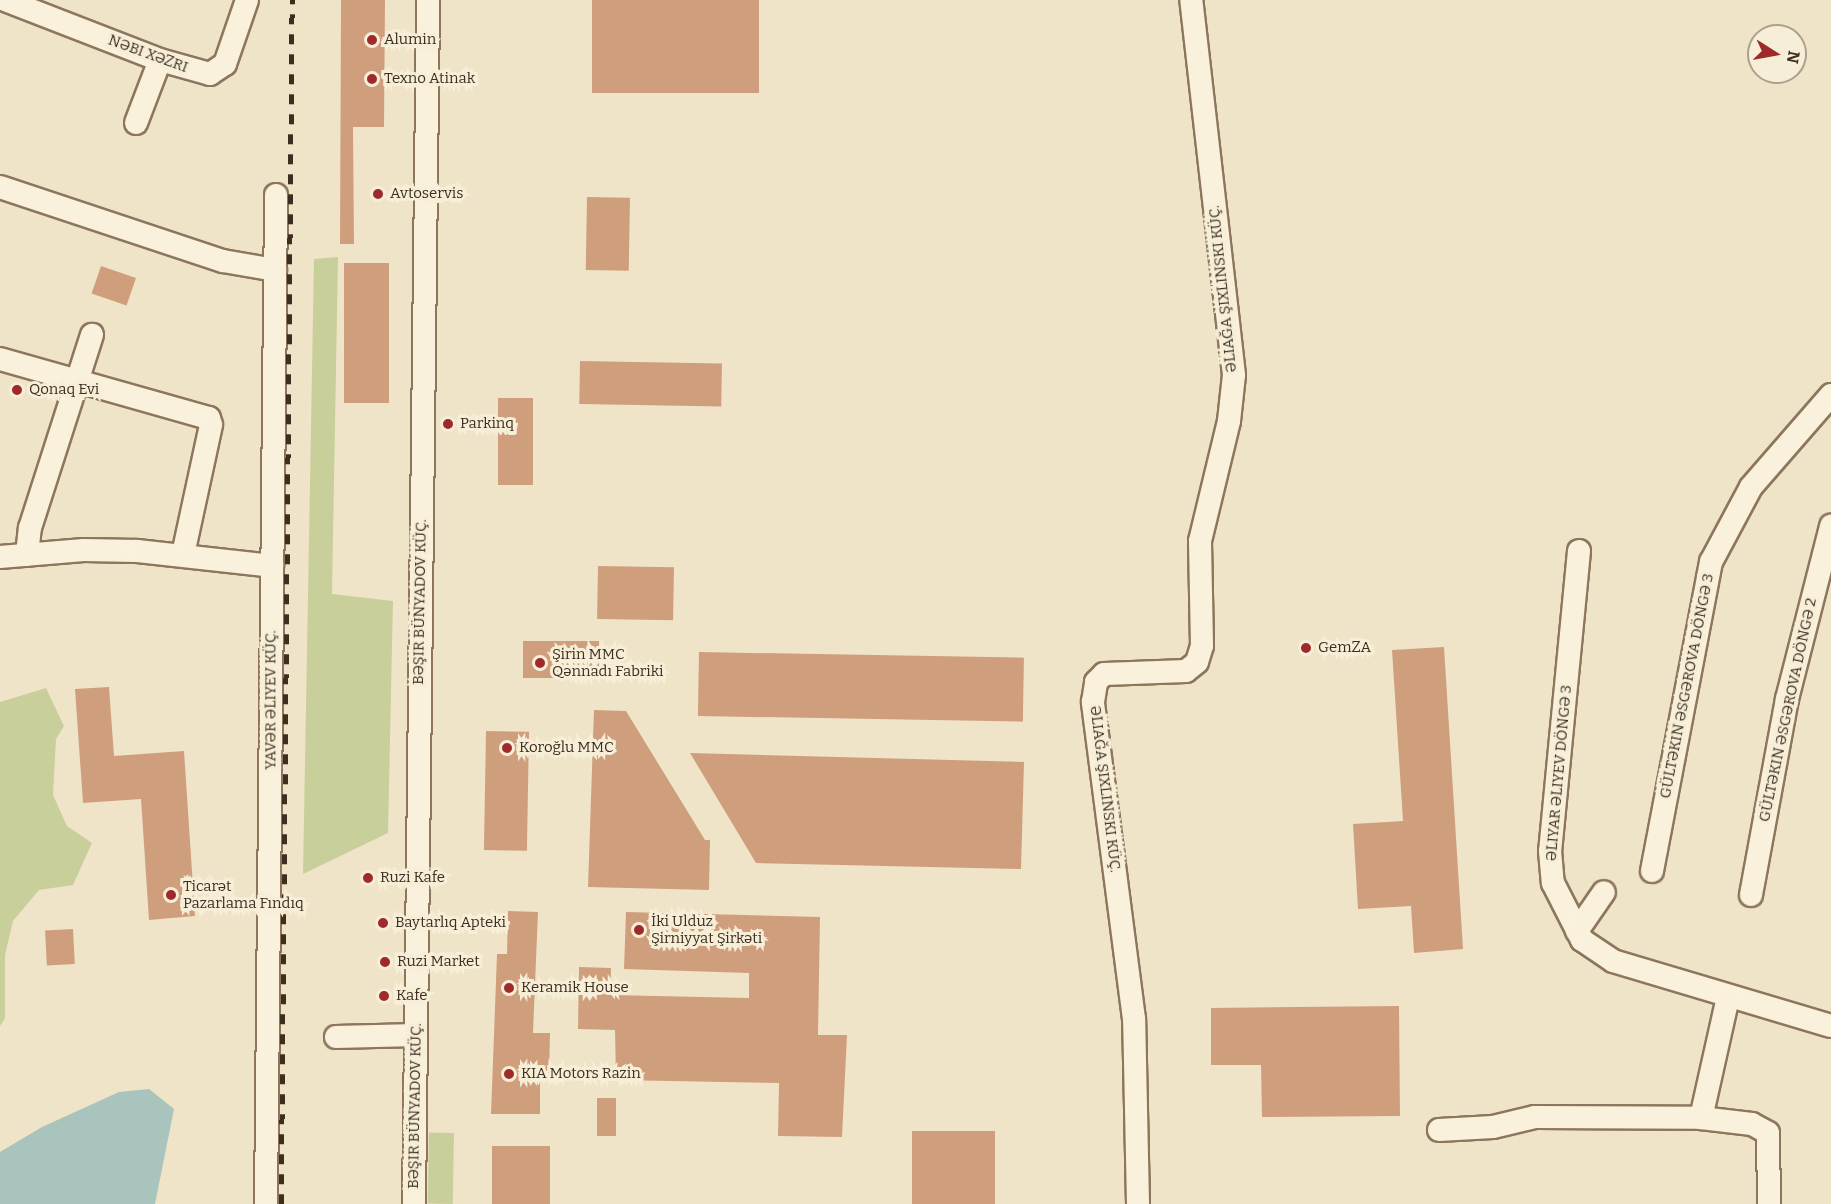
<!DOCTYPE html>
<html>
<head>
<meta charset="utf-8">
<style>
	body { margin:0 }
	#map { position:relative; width:1831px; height:1204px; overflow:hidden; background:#f0e4c8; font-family:Bitter,serif }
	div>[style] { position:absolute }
	.green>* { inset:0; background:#c9cf9b; transform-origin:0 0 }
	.water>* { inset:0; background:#a9c4bc }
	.building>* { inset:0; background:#cf9f7d; transform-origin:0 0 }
	.roads { filter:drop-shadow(2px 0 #8d765c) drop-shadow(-2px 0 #8d765c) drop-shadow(0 2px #8d765c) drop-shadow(0 -2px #8d765c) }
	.minor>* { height:22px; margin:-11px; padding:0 11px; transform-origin:11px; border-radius:11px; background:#faf1dc }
	.rail>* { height:4.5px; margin-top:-2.25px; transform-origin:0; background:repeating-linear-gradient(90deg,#3d2e20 0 10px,transparent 0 20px) }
	.dots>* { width:16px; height:16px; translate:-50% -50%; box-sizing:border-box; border:3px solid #f7eed8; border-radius:50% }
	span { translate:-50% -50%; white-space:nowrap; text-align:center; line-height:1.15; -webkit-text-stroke:6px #f7eed8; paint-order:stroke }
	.poi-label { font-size:15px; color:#3d2e20 }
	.left { translate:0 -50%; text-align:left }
	.street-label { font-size:15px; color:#3d2e20 }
	.north { position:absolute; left:1747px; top:24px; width:60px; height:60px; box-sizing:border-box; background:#f7eed8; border:2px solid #ada18e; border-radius:50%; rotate:101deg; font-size:16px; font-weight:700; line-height:24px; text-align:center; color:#3d2e20 }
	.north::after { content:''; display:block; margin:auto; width:21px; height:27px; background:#9e2a2b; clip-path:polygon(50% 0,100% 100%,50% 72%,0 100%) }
</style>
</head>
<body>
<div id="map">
	<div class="green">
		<i style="clip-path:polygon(338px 257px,332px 594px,393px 601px,388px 833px,303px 874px,314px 259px)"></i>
		<i style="clip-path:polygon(46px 688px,64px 726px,56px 739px,53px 795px,67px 826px,92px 843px,73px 885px,39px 890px,13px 921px,5px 955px,5px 1018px,0 1026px,0 702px)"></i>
		<i style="left:454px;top:1133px;width:71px;height:25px;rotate:91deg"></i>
	</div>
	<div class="water">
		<i style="clip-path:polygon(149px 1089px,174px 1109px,155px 1204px,0 1204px,0 1152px,42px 1127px,119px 1092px)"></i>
	</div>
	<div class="building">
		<i style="clip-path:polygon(341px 0,385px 0,384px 127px,353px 127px,354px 244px,340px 244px)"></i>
		<i style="left:592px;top:0;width:167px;height:93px"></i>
		<i style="left:587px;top:197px;width:43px;height:73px;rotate:1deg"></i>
		<i style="left:344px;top:263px;width:45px;height:140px"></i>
		<i style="left:101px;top:266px;width:37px;height:29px;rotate:19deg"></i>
		<i style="left:580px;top:361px;width:142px;height:43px;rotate:1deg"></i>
		<i style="left:498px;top:398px;width:35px;height:87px"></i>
		<i style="left:598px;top:566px;width:76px;height:53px;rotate:1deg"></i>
		<i style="left:523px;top:641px;width:76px;height:37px"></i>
		<i style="clip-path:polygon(1444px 647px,1463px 949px,1414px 953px,1411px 906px,1358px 909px,1353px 824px,1403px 821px,1392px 650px)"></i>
		<i style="left:699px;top:652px;width:325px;height:64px;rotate:1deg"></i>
		<i style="clip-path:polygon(109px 687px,114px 756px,184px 751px,195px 916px,149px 920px,141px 799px,83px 803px,75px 689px)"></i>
		<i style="clip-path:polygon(594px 710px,626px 711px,705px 840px,710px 840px,709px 890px,588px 887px)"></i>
		<i style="left:486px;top:731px;width:43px;height:119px;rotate:1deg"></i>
		<i style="clip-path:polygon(690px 753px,1024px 762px,1021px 869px,756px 863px)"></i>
		<i style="clip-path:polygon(508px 911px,538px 912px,533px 1033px,550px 1033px,549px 1076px,540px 1076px,540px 1114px,491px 1114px,497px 954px,507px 954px)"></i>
		<i style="clip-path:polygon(626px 912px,820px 917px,818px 1035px,847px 1035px,842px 1137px,778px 1136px,779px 1083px,616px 1080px,615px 1030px,578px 1029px,579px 967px,611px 968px,610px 995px,749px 998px,749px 973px,624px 969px)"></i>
		<i style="left:73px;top:929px;width:35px;height:28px;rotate:87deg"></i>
		<i style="clip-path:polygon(1399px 1006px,1400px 1116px,1262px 1117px,1261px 1065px,1211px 1065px,1211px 1008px)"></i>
		<i style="left:597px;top:1098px;width:19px;height:38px"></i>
		<i style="left:912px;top:1131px;width:83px;height:73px"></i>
		<i style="left:492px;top:1146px;width:58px;height:58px"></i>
	</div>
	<div class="roads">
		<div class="minor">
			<i style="left:5px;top:0;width:166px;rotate:21.2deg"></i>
			<i style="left:160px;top:60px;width:52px;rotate:15.6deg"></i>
			<i style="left:210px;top:74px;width:18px;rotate:-34deg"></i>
			<i style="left:225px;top:64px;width:68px;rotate:-71deg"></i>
			<i style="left:136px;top:123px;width:67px;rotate:-69.1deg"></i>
			<i style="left:0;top:187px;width:235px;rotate:18.4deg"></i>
			<i style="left:223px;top:261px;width:53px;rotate:9.8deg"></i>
			<i style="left:0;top:359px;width:217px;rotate:15.8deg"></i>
			<i style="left:209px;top:418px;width:7px;rotate:74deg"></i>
			<i style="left:211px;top:425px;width:132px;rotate:102.2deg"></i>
			<i style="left:1579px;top:551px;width:301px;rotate:95.5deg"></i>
			<i style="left:1550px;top:851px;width:32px;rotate:85deg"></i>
			<i style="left:1553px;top:883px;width:64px;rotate:63deg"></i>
			<i style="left:1582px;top:940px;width:37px;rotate:34deg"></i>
			<i style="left:1613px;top:961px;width:227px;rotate:16.6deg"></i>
			<i style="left:27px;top:555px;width:27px;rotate:-84deg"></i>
			<i style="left:30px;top:528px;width:203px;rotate:-72.2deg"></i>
			<i style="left:0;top:557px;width:84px;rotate:-4.8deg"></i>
			<i style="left:84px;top:550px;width:53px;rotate:1.1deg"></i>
			<i style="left:137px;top:551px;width:136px;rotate:6.3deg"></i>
			<i style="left:1652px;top:871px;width:315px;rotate:-79.2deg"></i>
			<i style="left:1711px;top:562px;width:85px;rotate:-61.9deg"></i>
			<i style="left:1751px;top:487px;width:122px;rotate:-49deg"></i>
			<i style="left:1751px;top:895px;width:199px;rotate:-79.6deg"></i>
			<i style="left:1787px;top:699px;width:179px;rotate:-75.7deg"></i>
			<i style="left:1577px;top:931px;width:47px;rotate:-55.3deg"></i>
			<i style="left:336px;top:1037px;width:80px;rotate:-1.4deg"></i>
			<i style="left:1701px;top:1118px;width:124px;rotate:-77.4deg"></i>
			<i style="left:1439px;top:1130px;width:54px;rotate:-3.2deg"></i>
			<i style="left:1493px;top:1127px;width:43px;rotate:-13.4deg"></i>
			<i style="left:1535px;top:1117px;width:166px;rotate:0.3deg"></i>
			<i style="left:1701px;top:1118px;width:51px;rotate:6.7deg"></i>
			<i style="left:1752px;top:1124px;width:18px;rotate:29deg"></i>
			<i style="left:1768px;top:1133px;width:71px;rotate:89.2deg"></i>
			<i style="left:266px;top:1204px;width:1009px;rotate:-89.43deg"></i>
			<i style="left:414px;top:1204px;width:1204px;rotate:-89.33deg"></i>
			<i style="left:1138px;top:1204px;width:185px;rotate:-91.2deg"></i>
			<i style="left:1134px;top:1019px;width:320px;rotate:-97.4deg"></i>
			<i style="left:1093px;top:702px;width:20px;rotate:-81deg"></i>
			<i style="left:1096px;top:682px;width:11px;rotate:-45deg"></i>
			<i style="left:1104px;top:674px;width:82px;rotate:-2.1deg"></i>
			<i style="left:1186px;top:671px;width:14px;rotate:-39deg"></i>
			<i style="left:1197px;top:662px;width:17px;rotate:-73deg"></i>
			<i style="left:1202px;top:646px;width:105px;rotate:-91.1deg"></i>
			<i style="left:1200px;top:541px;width:123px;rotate:-76.4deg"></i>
			<i style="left:1229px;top:421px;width:46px;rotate:-83.8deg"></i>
			<i style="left:1234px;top:375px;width:377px;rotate:-96.5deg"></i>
		</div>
	</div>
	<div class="rail">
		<i style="left:281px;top:1204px;width:1204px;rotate:-89.48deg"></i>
	</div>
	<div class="dots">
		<i style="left:372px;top:40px;background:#9e2a2b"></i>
		<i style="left:372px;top:79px;background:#9e2a2b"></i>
		<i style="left:378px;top:194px;background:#9e2a2b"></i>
		<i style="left:17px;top:390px;background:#9e2a2b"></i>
		<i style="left:448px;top:424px;background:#9e2a2b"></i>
		<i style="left:1306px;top:648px;background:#9e2a2b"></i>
		<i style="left:540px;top:663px;background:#9e2a2b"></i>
		<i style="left:507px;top:748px;background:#9e2a2b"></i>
		<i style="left:368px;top:878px;background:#9e2a2b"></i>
		<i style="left:171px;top:895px;background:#9e2a2b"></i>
		<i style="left:383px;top:923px;background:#9e2a2b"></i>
		<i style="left:639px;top:930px;background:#9e2a2b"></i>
		<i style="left:385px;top:962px;background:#9e2a2b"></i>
		<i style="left:509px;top:988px;background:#9e2a2b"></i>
		<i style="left:384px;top:996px;background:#9e2a2b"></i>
		<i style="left:509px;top:1074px;background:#9e2a2b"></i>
	</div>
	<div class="poi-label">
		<span class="left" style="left:384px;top:40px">Alumin</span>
		<span class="left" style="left:384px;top:79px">Texno Atinak</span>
		<span class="left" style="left:390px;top:194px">Avtoservis</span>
		<span class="left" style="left:29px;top:390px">Qonaq Evi</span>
		<span class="left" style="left:460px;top:424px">Parkinq</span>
		<span class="left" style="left:1318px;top:648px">GemZA</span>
		<span class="left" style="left:552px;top:663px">Şirin MMC<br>Qənnadı Fabriki</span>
		<span class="left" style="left:519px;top:748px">Koroğlu MMC</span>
		<span class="left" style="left:380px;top:878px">Ruzi Kafe</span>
		<span class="left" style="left:183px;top:895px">Ticarət<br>Pazarlama Fındıq</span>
		<span class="left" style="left:651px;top:930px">İki Ulduz<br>Şirniyyat Şirkəti</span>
		<span class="left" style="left:395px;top:923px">Baytarlıq Apteki</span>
		<span class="left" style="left:397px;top:962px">Ruzi Market</span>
		<span class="left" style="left:521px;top:988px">Keramik House</span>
		<span class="left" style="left:396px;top:996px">Kafe</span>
		<span class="left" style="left:521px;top:1074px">KIA Motors Razin</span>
	</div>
	<div class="street-label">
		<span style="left:148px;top:54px;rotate:20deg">NƏBI XƏZRI</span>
		<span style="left:1223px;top:289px;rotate:-96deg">ƏLIAĞA ŞIXLINSKI KÜÇ.</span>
		<span style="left:420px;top:602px;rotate:-89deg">BƏŞIR BÜNYADOV KÜÇ.</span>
		<span style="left:1687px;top:686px;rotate:-79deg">GÜLTƏKIN ƏSGƏROVA DÖNGƏ 3</span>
		<span style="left:271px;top:700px;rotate:-90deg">YAVƏR ƏLIYEV KÜÇ.</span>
		<span style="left:1788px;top:710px;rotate:-78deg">GÜLTƏKIN ƏSGƏROVA DÖNGƏ 2</span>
		<span style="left:1559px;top:773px;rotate:-85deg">ƏLIYAR ƏLIYEV DÖNGƏ 3</span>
		<span style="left:1105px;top:789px;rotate:83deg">ƏLIAĞA ŞIXLINSKI KÜÇ.</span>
		<span style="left:415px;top:1106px;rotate:-89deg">BƏŞIR BÜNYADOV KÜÇ.</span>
	</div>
	<div class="north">N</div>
</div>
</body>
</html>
